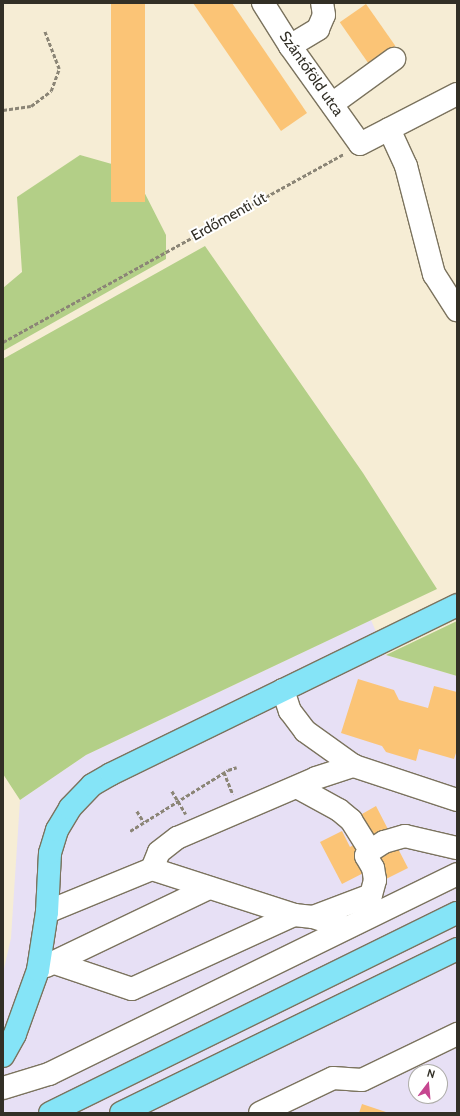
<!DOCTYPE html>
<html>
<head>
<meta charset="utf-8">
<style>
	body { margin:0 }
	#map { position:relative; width:460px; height:1116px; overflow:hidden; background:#f6edd5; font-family:Cabin,sans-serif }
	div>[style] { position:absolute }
	.commercial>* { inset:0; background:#e7e0f5 }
	.green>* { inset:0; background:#b3cf87 }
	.building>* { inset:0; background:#fbc476; transform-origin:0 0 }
	.path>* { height:2.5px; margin-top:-1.25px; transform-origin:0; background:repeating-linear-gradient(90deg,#8b8576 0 4px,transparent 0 6px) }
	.roads { filter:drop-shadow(1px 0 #7b735e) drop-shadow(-1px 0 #7b735e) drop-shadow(0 1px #7b735e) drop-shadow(0 -1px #7b735e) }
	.minor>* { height:22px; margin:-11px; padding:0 11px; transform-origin:11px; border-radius:11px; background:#fff }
	.highway>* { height:22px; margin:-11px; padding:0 11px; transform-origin:11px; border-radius:11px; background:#85e4f7 }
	span { translate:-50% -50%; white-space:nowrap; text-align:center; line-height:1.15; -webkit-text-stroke:4px #fff; paint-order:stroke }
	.street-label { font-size:15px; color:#322f26 }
	.frame { position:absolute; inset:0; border:4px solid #322f26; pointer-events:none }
	.north { position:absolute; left:408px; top:1064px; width:40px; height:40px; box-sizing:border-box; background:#fff; border:1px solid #adaca8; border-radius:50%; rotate:16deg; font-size:11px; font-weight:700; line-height:16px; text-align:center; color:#322f26 }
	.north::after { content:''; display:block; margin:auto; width:14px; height:18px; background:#c64690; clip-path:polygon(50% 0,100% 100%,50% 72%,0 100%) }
</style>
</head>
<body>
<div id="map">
	<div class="commercial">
		<i style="clip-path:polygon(evenodd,371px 620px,386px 655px,457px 676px,457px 1113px,3px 1113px,3px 973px,11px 938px,20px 800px,86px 755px,371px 620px,416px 1072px,440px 1072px,440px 1096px,416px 1096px,416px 1072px)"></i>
	</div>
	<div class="green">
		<i style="clip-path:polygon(80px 155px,133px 170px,166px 235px,166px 259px,3px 351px,3px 288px,22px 272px,17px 197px)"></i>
		<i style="clip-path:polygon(205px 246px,363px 473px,437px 589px,86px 755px,20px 800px,3px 774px,3px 359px)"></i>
		<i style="clip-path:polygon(457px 621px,457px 676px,386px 655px)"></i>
	</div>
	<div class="building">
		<i style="left:111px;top:3px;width:34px;height:199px"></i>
		<i style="clip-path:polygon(193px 3px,232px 3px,307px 113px,281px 131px)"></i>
		<i style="left:366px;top:4px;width:51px;height:32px;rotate:55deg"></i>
		<i style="clip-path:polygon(358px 679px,394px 690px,399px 700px,428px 708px,434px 686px,457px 692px,457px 750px,454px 759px,419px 749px,416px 761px,386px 752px,382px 746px,341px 733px)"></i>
		<i style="clip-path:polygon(376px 806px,408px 868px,386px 879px,379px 865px,342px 884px,320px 842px,342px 831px,350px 847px,366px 838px,355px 818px)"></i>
		<i style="clip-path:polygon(362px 1104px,389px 1113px,359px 1113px)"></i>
	</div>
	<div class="path">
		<i style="left:3px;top:110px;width:28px;rotate:-8deg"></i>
		<i style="left:31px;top:106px;width:25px;rotate:-37deg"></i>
		<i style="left:51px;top:91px;width:23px;rotate:-70deg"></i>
		<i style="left:59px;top:69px;width:40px;rotate:-111deg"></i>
		<i style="left:3px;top:342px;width:389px;rotate:-28.9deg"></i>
		<i style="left:224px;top:772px;width:24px;rotate:68deg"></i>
		<i style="left:172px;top:791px;width:27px;rotate:59deg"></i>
		<i style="left:137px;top:811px;width:13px;rotate:58deg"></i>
		<i style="left:130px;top:831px;width:115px;rotate:-31.9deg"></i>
		<i style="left:228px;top:770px;width:9px;rotate:-18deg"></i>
	</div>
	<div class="roads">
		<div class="minor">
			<i style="left:263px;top:3px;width:51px;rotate:57.9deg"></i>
			<i style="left:290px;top:46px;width:120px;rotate:54.5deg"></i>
			<i style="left:360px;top:144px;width:109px;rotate:-27.3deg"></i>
			<i style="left:290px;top:46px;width:33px;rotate:-31deg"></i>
			<i style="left:318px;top:29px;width:15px;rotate:-67deg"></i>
			<i style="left:324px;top:15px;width:12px;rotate:-99deg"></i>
			<i style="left:332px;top:104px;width:77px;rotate:-36deg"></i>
			<i style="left:389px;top:129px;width:41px;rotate:65.3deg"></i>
			<i style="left:406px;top:166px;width:112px;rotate:75.5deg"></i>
			<i style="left:434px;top:274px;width:43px;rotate:57.4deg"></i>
			<i style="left:283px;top:690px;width:22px;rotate:72deg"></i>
			<i style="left:290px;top:711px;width:25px;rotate:53deg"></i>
			<i style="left:305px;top:731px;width:60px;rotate:35.5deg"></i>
			<i style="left:297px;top:787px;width:48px;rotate:28.7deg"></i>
			<i style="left:339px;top:810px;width:16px;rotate:40deg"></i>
			<i style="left:351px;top:820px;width:36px;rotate:58deg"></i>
			<i style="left:152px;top:869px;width:149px;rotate:17.9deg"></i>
			<i style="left:294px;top:915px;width:19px;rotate:6deg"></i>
			<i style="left:313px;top:917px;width:35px;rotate:18deg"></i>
			<i style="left:47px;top:912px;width:113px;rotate:-22.3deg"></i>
			<i style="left:152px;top:869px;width:18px;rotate:-68deg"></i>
			<i style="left:159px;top:852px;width:23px;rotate:-38deg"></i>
			<i style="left:177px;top:838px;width:151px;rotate:-23.3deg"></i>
			<i style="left:316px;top:778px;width:40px;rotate:-18deg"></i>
			<i style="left:354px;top:766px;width:108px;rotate:18.3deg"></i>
			<i style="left:313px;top:917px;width:62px;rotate:-20.8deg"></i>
			<i style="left:371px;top:895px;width:16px;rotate:-75deg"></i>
			<i style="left:375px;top:880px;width:12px;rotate:-99deg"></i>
			<i style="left:373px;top:868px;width:14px;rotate:-120deg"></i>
			<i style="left:366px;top:856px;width:6px;rotate:-51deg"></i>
			<i style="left:370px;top:851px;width:17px;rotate:-33deg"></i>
			<i style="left:384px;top:842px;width:22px;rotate:-16deg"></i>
			<i style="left:405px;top:836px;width:53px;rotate:13deg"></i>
			<i style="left:55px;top:963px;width:81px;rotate:18.7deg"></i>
			<i style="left:132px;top:989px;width:178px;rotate:-24.6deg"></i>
			<i style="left:46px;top:966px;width:181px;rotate:-25.6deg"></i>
			<i style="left:3px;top:1088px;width:48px;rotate:-16.9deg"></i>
			<i style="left:49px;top:1074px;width:454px;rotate:-26.1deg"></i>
			<i style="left:260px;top:1113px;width:81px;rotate:-25.6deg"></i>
			<i style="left:333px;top:1078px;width:29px;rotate:4deg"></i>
			<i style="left:362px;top:1080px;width:106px;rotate:-25.8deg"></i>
		</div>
		<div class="highway">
			<i style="left:3px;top:1056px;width:25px;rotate:-61deg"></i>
			<i style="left:15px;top:1034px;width:68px;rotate:-70.2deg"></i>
			<i style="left:38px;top:970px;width:59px;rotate:-81.2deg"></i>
			<i style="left:47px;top:912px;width:59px;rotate:-87.1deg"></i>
			<i style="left:50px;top:853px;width:24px;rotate:-73deg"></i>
			<i style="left:57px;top:830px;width:26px;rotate:-59deg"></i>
			<i style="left:70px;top:808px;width:32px;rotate:-46deg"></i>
			<i style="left:92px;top:785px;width:22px;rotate:-30deg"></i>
			<i style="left:111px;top:774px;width:385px;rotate:-26deg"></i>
			<i style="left:50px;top:1113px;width:453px;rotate:-26.2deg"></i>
			<i style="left:121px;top:1113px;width:374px;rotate:-26deg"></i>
		</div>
	</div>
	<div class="street-label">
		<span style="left:311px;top:74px;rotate:55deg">Szántóföld utca</span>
		<span style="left:229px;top:217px;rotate:-29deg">Erdőmenti út</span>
	</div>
	<div class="frame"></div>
	<div class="north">N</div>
</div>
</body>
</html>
